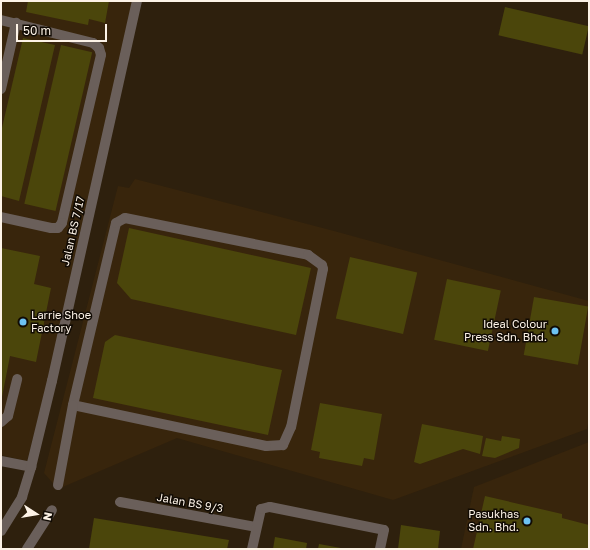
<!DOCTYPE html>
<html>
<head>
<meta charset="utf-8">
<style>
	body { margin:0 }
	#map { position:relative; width:590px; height:550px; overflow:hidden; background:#2e200d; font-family:"Golos Text",sans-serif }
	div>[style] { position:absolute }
	.built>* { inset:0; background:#38250c }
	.building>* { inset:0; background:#4b460b; transform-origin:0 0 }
	.minor>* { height:10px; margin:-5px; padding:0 5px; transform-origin:5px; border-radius:5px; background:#6a5f5a }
	.dots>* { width:11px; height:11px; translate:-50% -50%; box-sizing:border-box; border:2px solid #110b04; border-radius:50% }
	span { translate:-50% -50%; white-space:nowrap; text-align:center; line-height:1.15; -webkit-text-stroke:3px #110b04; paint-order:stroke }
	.street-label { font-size:11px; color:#fdf3e7 }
	.poi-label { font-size:11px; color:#fdf3e7 }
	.left { translate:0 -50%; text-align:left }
	.right { translate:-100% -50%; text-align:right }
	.frame { position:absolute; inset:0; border:2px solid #fdf3e7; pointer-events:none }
	.north { position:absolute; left:16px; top:494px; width:40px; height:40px; -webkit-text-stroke:3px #110b04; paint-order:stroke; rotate:102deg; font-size:11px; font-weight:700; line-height:16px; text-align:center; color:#fdf3e7 }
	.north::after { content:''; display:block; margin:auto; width:14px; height:18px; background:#fdf3e7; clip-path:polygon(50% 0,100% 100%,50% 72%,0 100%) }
	.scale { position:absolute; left:16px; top:24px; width:91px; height:18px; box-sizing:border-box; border:2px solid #fdf3e7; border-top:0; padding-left:5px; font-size:12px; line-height:14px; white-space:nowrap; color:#fdf3e7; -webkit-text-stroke:3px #110b04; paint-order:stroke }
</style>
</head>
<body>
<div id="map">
	<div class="built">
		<i style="clip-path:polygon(1px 1px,135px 1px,83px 246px,27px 461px,1px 455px)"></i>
		<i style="clip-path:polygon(135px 179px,334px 231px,589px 301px,589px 418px,587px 429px,393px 500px,177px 438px,58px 489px,44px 473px,118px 186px,129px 188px)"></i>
		<i style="clip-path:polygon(589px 442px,589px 549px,461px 549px,474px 487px)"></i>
	</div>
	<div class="building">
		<i style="clip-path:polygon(28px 1px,109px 1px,105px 23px,89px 19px,88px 25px,26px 12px)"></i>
		<i style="left:505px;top:7px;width:86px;height:29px;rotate:13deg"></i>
		<i style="clip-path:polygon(23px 38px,55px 45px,19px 201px,1px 196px,1px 132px)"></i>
		<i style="left:61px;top:45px;width:32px;height:163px;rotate:13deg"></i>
		<i style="clip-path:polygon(129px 228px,311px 268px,296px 335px,131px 299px,117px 283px)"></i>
		<i style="clip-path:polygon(1px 248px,40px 256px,34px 284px,51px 288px,36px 362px,10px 356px,2px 397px)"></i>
		<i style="left:350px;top:257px;width:69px;height:63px;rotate:13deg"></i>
		<i style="left:447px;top:279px;width:55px;height:62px;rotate:12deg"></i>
		<i style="left:534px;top:297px;width:55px;height:59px;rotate:10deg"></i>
		<i style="clip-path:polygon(115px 335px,282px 370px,268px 435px,93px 398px,105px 342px)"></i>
		<i style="clip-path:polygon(320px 403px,382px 414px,374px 460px,364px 458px,362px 466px,319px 458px,320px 452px,311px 450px)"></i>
		<i style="clip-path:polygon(422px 424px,483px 436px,480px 454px,463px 449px,420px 464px,414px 462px)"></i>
		<i style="clip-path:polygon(502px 436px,520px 439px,519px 448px,495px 458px,482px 456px,486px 438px,501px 441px)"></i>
		<i style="clip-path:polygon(485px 496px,562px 514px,562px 518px,589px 525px,589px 549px,473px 549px)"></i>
		<i style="clip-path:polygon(94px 518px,229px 540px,227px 549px,89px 549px)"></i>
		<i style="clip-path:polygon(401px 525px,440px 531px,438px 549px,398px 549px)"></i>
		<i style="clip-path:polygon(275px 537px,307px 543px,306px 549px,273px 549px)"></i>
		<i style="clip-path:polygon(319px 544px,341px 548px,341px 549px,318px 549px)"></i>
	</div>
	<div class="minor">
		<i style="left:1px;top:20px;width:95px;rotate:14deg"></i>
		<i style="left:93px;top:43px;width:8px;rotate:40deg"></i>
		<i style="left:99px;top:48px;width:7px;rotate:74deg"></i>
		<i style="left:101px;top:55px;width:172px;rotate:103.1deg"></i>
		<i style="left:62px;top:223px;width:6px;rotate:129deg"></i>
		<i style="left:58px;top:228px;width:7px;rotate:180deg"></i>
		<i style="left:51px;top:228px;width:51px;rotate:-167.6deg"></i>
		<i style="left:1px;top:89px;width:68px;rotate:-77.2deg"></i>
		<i style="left:125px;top:218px;width:187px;rotate:11.4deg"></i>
		<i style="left:308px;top:255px;width:17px;rotate:36deg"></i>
		<i style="left:322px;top:265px;width:4px;rotate:76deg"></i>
		<i style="left:323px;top:269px;width:161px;rotate:101.4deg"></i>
		<i style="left:291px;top:427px;width:20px;rotate:114deg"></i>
		<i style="left:283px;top:445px;width:17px;rotate:177deg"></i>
		<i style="left:266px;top:446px;width:197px;rotate:-168deg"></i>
		<i style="left:73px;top:405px;width:187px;rotate:-76.7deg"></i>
		<i style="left:116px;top:223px;width:10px;rotate:-29deg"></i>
		<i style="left:1px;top:422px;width:9px;rotate:-41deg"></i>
		<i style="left:8px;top:416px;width:38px;rotate:-76deg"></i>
		<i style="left:1px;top:461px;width:31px;rotate:11deg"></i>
		<i style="left:58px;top:485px;width:81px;rotate:-79.4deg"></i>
		<i style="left:120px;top:502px;width:138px;rotate:10.4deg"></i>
		<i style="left:1px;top:531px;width:40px;rotate:-58deg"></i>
		<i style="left:22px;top:497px;width:31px;rotate:-73deg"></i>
		<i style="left:31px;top:467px;width:89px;rotate:-76.3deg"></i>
		<i style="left:52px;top:381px;width:389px;rotate:-77.4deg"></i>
		<i style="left:27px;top:549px;width:46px;rotate:-57.3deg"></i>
		<i style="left:252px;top:549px;width:41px;rotate:-77.3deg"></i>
		<i style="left:261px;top:509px;width:9px;rotate:-13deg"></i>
		<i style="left:270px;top:507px;width:116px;rotate:11.4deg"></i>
		<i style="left:384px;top:530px;width:19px;rotate:102deg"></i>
	</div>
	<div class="dots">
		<i style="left:23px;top:322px;background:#6dc2f3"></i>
		<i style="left:555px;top:331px;background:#6dc2f3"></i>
		<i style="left:527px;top:521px;background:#6dc2f3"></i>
	</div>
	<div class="street-label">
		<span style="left:73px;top:231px;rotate:-77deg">Jalan BS 7/17</span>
		<span style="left:190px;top:503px;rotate:10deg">Jalan BS 9/3</span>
	</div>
	<div class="poi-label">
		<span class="left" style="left:31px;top:322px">Larrie Shoe<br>Factory</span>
		<span class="right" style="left:547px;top:331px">Ideal Colour<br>Press Sdn. Bhd.</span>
		<span class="right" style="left:519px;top:521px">Pasukhas<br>Sdn. Bhd.</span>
	</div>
	<div class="frame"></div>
	<div class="north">N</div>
	<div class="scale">50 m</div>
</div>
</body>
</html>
